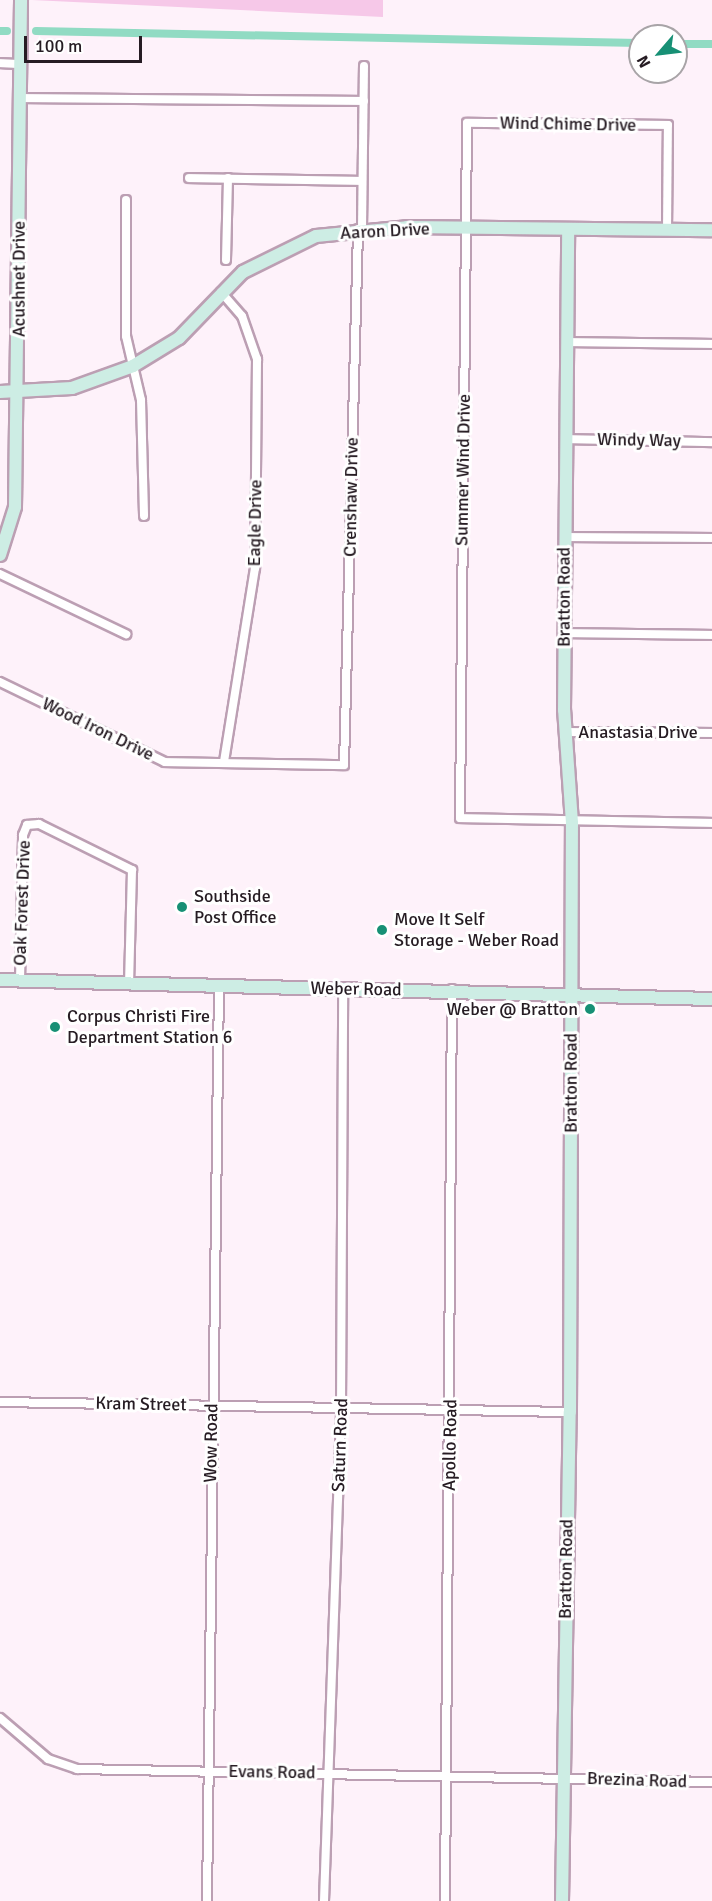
<!DOCTYPE html>
<html>
<head>
<meta charset="utf-8">
<style>
	body { margin:0 }
	#map { position:relative; width:712px; height:1901px; overflow:hidden; background:#fef2fa; font-family:Signika,sans-serif }
	div>[style] { position:absolute }
	.green>* { inset:0; background:#f6c8e8 }
	.canal>* { height:8px; margin:-4px; padding:0 4px; transform-origin:4px; border-radius:4px; background:#91dbc3 }
	.roads { filter:drop-shadow(2px 0 #bc9fb3) drop-shadow(-2px 0 #bc9fb3) drop-shadow(0 2px #bc9fb3) drop-shadow(0 -2px #bc9fb3) }
	.street>* { height:8px; margin:-4px; padding:0 4px; transform-origin:4px; border-radius:4px; background:#fff }
	.secondary>* { height:12px; margin:-6px; padding:0 6px; transform-origin:6px; border-radius:6px; background:#cdede4 }
	.dots>* { width:16px; height:16px; translate:-50% -50%; box-sizing:border-box; border:3px solid #fff; border-radius:50% }
	span { translate:-50% -50%; white-space:nowrap; text-align:center; line-height:1.15; -webkit-text-stroke:6px #fff; paint-order:stroke }
	.street-label { font-size:18px; color:#261c23 }
	.poi-label { font-size:18px; color:#261c23 }
	.left { translate:0 -50%; text-align:left }
	.right { translate:-100% -50%; text-align:right }
	.north { position:absolute; left:628px; top:24px; width:60px; height:60px; box-sizing:border-box; background:#fff; border:2px solid #a8a4a7; border-radius:50%; rotate:242deg; font-size:16px; font-weight:700; line-height:24px; text-align:center; color:#261c23 }
	.north::after { content:''; display:block; margin:auto; width:21px; height:27px; background:#179075; clip-path:polygon(50% 0,100% 100%,50% 72%,0 100%) }
	.scale { position:absolute; left:24px; top:36px; width:118px; height:27px; box-sizing:border-box; border:3px solid #261c23; border-top:0; padding-left:8px; font-size:18px; line-height:21px; white-space:nowrap; color:#261c23; -webkit-text-stroke:4px #fff; paint-order:stroke }
</style>
</head>
<body>
<div id="map">
	<div class="green">
		<i style="clip-path:polygon(32px 0,383px 0,383px 17px)"></i>
	</div>
	<div class="canal">
		<i style="left:0;top:31px;width:7px"></i>
		<i style="left:36px;top:31px;width:604px;rotate:1.14deg"></i>
		<i style="left:676px;top:44px;width:36px"></i>
	</div>
	<div class="roads">
		<div class="street">
			<i style="left:0;top:63px;width:19px;rotate:3deg"></i>
			<i style="left:20px;top:98px;width:344px;rotate:0.5deg"></i>
			<i style="left:189px;top:178px;width:173px;rotate:1deg"></i>
			<i style="left:126px;top:200px;width:136px;rotate:90deg"></i>
			<i style="left:126px;top:336px;width:66px;rotate:76.8deg"></i>
			<i style="left:141px;top:400px;width:116px;rotate:88.5deg"></i>
			<i style="left:362px;top:229px;width:163px;rotate:-89.3deg"></i>
			<i style="left:667px;top:230px;width:105px;rotate:-89.5deg"></i>
			<i style="left:668px;top:125px;width:201px;rotate:-179.4deg"></i>
			<i style="left:467px;top:123px;width:695px;rotate:90.58deg"></i>
			<i style="left:460px;top:818px;width:252px;rotate:1.1deg"></i>
			<i style="left:226px;top:260px;width:82px;rotate:-88.6deg"></i>
			<i style="left:221px;top:292px;width:32px;rotate:49deg"></i>
			<i style="left:242px;top:316px;width:46px;rotate:70.8deg"></i>
			<i style="left:257px;top:359px;width:209px;rotate:90.5deg"></i>
			<i style="left:255px;top:568px;width:196px;rotate:99.1deg"></i>
			<i style="left:568px;top:342px;width:144px;rotate:0.8deg"></i>
			<i style="left:566px;top:439px;width:146px;rotate:1.2deg"></i>
			<i style="left:565px;top:537px;width:147px;rotate:0.4deg"></i>
			<i style="left:0;top:574px;width:140px;rotate:25.5deg"></i>
			<i style="left:564px;top:633px;width:148px;rotate:0.8deg"></i>
			<i style="left:0;top:682px;width:183px;rotate:25.9deg"></i>
			<i style="left:165px;top:762px;width:179px;rotate:1deg"></i>
			<i style="left:344px;top:765px;width:536px;rotate:-88.5deg"></i>
			<i style="left:565px;top:732px;width:147px;rotate:0.4deg"></i>
			<i style="left:20px;top:981px;width:146px;rotate:-88.8deg"></i>
			<i style="left:23px;top:835px;width:11px;rotate:-68deg"></i>
			<i style="left:27px;top:825px;width:12px;rotate:-5deg"></i>
			<i style="left:39px;top:824px;width:104px;rotate:26.3deg"></i>
			<i style="left:132px;top:870px;width:112px;rotate:91.5deg"></i>
			<i style="left:0;top:1402px;width:570px;rotate:1.01deg"></i>
			<i style="left:0;top:1718px;width:63px;rotate:40.5deg"></i>
			<i style="left:48px;top:1759px;width:31px;rotate:19deg"></i>
			<i style="left:77px;top:1769px;width:635px;rotate:1.17deg"></i>
			<i style="left:207px;top:1901px;width:916px;rotate:-89.25deg"></i>
			<i style="left:324px;top:1901px;width:494px;rotate:-88deg"></i>
			<i style="left:341px;top:1407px;width:418px;rotate:-89.7deg"></i>
			<i style="left:445px;top:1901px;width:912px;rotate:-89.56deg"></i>
		</div>
		<div class="secondary">
			<i style="left:0;top:392px;width:72px;rotate:-3.2deg"></i>
			<i style="left:72px;top:388px;width:65px;rotate:-19.8deg"></i>
			<i style="left:133px;top:366px;width:54px;rotate:-31.3deg"></i>
			<i style="left:179px;top:338px;width:92px;rotate:-45.9deg"></i>
			<i style="left:243px;top:272px;width:81px;rotate:-26.3deg"></i>
			<i style="left:316px;top:236px;width:91px;rotate:-5.6deg"></i>
			<i style="left:407px;top:227px;width:305px;rotate:0.6deg"></i>
			<i style="left:0;top:555px;width:50px;rotate:-72.6deg"></i>
			<i style="left:15px;top:507px;width:507px;rotate:-89.32deg"></i>
			<i style="left:0;top:980px;width:712px;rotate:1.53deg"></i>
			<i style="left:562px;top:1901px;width:489px;rotate:-89.1deg"></i>
			<i style="left:570px;top:1412px;width:589px;rotate:-89.81deg"></i>
			<i style="left:572px;top:823px;width:113px;rotate:-94deg"></i>
			<i style="left:564px;top:710px;width:481px;rotate:-89.5deg"></i>
		</div>
	</div>
	<div class="dots">
		<i style="left:182px;top:907px;background:#179075"></i>
		<i style="left:382px;top:930px;background:#179075"></i>
		<i style="left:590px;top:1009px;background:#179075"></i>
		<i style="left:55px;top:1027px;background:#179075"></i>
	</div>
	<div class="street-label">
		<span style="left:568px;top:124px;rotate:1deg">Wind Chime Drive</span>
		<span style="left:385px;top:231px;rotate:-3deg">Aaron Drive</span>
		<span style="left:19px;top:279px;rotate:-90deg">Acushnet Drive</span>
		<span style="left:639px;top:440px;rotate:1deg">Windy Way</span>
		<span style="left:463px;top:470px;rotate:-89deg">Summer Wind Drive</span>
		<span style="left:351px;top:497px;rotate:-89deg">Crenshaw Drive</span>
		<span style="left:255px;top:523px;rotate:-89deg">Eagle Drive</span>
		<span style="left:564px;top:597px;rotate:-90deg">Bratton Road</span>
		<span style="left:98px;top:729px;rotate:26deg">Wood Iron Drive</span>
		<span style="left:638px;top:732px">Anastasia Drive</span>
		<span style="left:22px;top:903px;rotate:-88deg">Oak Forest Drive</span>
		<span style="left:356px;top:989px;rotate:1deg">Weber Road</span>
		<span style="left:571px;top:1083px;rotate:-90deg">Bratton Road</span>
		<span style="left:141px;top:1404px;rotate:1deg">Kram Street</span>
		<span style="left:211px;top:1443px;rotate:-89deg">Wow Road</span>
		<span style="left:340px;top:1445px;rotate:-88deg">Saturn Road</span>
		<span style="left:450px;top:1445px;rotate:-89deg">Apollo Road</span>
		<span style="left:566px;top:1569px;rotate:-89deg">Bratton Road</span>
		<span style="left:272px;top:1772px;rotate:1deg">Evans Road</span>
		<span style="left:637px;top:1780px;rotate:2deg">Brezina Road</span>
	</div>
	<div class="poi-label">
		<span class="left" style="left:194px;top:907px">Southside<br>Post Office</span>
		<span class="left" style="left:394px;top:930px">Move It Self<br>Storage - Weber Road</span>
		<span class="right" style="left:578px;top:1009px">Weber @ Bratton</span>
		<span class="left" style="left:67px;top:1027px">Corpus Christi Fire<br>Department Station 6</span>
	</div>
	<div class="north">N</div>
	<div class="scale">100 m</div>
</div>
</body>
</html>
